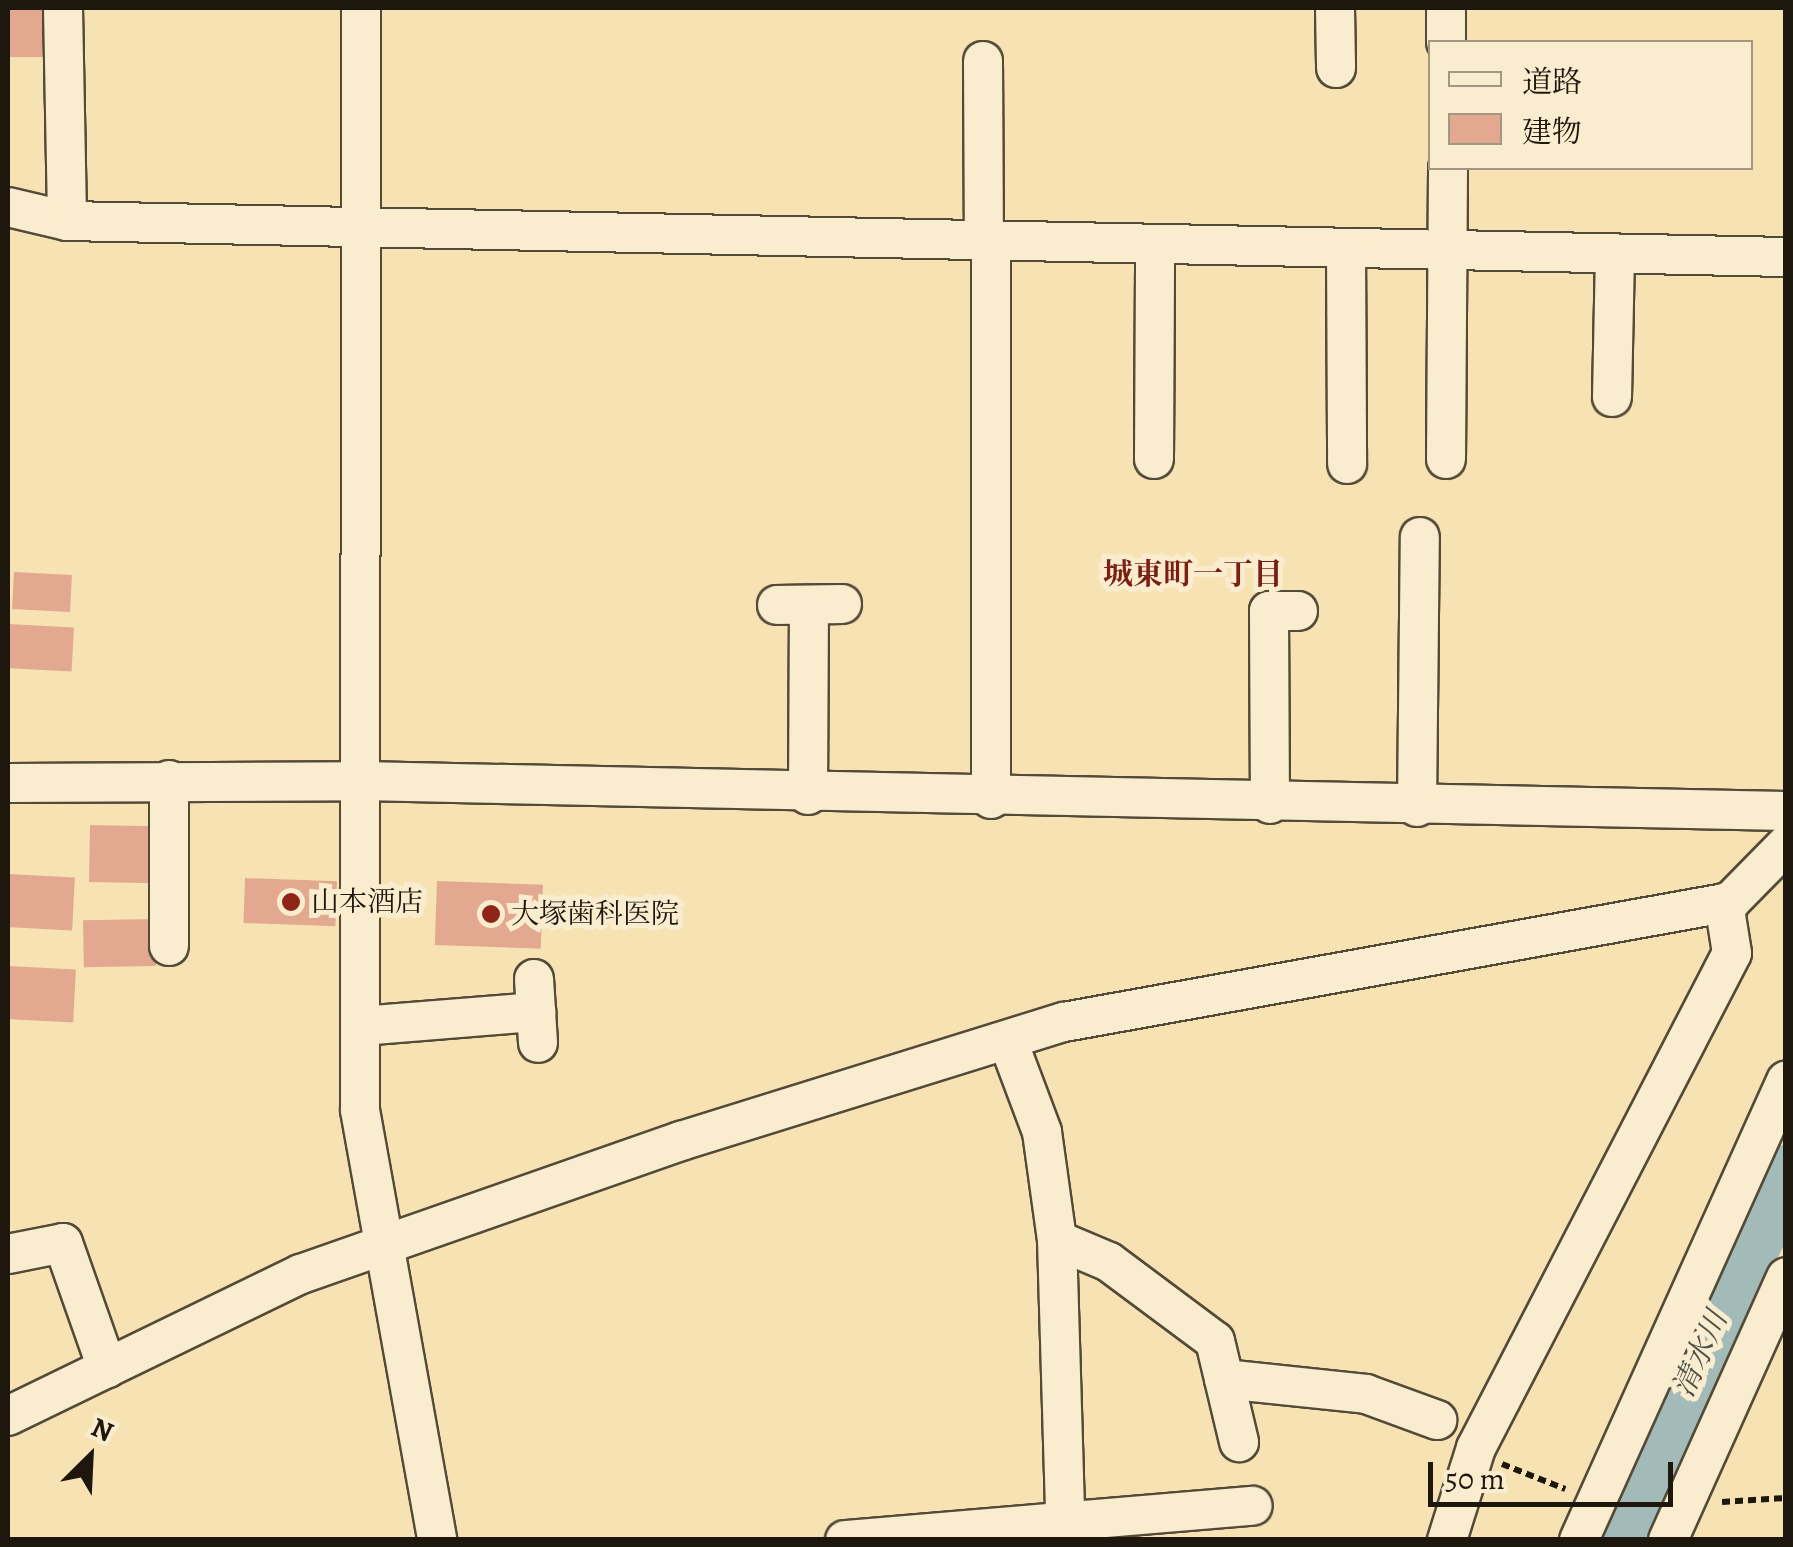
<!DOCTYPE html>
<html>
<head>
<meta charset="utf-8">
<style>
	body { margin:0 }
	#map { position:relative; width:1793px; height:1547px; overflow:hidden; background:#f7e2b4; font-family:Alegreya,"Noto Serif JP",serif }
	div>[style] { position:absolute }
	.river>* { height:58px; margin:-29px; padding:0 29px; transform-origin:29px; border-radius:29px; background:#a2bbb8 }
	.building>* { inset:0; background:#e2a990; transform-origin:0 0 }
	.path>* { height:6px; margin-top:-3px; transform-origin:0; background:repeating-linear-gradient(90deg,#1e170e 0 8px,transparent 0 13px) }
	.roads { filter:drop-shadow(2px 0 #544a38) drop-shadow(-2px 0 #544a38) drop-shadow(0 2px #544a38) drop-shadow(0 -2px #544a38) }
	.minor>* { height:38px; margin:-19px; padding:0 19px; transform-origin:19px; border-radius:19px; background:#faecce }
	.dots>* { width:28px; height:28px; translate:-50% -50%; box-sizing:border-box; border:5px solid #faecce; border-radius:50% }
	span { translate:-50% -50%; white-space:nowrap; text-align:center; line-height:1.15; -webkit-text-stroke:10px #faecce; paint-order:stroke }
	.poi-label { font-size:28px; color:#1e170e }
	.left { translate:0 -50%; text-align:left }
	.neighbourhood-label { font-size:30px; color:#7a1f14; font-weight:700 }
	.water-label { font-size:30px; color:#4c504a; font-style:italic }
	.frame { position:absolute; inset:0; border:10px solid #1e170e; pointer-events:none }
	.legend { position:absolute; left:1428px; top:40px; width:325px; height:130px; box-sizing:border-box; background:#faecce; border:2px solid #a29781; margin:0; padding:12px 18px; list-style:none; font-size:30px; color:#1e170e }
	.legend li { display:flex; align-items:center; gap:20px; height:50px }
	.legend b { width:50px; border:2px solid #a29781 }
	.north { position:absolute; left:40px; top:1407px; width:100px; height:100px; -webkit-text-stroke:8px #faecce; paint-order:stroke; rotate:24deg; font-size:28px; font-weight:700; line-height:40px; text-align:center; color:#1e170e }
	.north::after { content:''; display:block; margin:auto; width:35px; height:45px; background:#1e170e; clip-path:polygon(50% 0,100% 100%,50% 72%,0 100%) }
	.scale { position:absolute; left:1428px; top:1462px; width:245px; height:45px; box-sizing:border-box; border:5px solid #1e170e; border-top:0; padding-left:12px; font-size:30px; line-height:35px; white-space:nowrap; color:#1e170e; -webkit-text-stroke:8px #faecce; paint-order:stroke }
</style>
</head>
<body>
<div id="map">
	<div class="river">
		<i style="left:1626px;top:1540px;width:168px;rotate:-69.4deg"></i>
		<i style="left:1685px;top:1383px;width:232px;rotate:-64.2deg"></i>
	</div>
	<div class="building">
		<i style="left:8px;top:8px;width:41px;height:49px"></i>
		<i style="left:14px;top:572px;width:58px;height:37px;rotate:3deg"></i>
		<i style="left:8px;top:624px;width:66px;height:44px;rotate:3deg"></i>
		<i style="left:90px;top:825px;width:65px;height:57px;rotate:1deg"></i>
		<i style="left:9px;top:874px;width:66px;height:53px;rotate:3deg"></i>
		<i style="left:245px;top:878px;width:92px;height:45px;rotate:2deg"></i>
		<i style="left:437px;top:881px;width:106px;height:64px;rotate:2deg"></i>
		<i style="left:155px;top:919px;width:47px;height:72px;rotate:89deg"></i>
		<i style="left:8px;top:966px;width:68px;height:53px;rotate:3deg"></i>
	</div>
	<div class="path">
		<i style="left:1502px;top:1464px;width:68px;rotate:21.6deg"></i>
		<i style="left:1722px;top:1502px;width:64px;rotate:-3.6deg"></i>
	</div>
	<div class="roads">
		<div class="minor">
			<i style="left:63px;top:8px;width:213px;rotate:88.9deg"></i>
			<i style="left:361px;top:8px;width:1102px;rotate:90.05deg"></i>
			<i style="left:360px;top:1110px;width:437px;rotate:79.8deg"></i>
			<i style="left:1335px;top:8px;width:60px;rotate:89deg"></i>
			<i style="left:1446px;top:8px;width:34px;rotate:90deg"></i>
			<i style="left:983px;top:61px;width:180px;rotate:89.7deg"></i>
			<i style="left:8px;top:207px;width:61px;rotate:13.3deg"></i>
			<i style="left:67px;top:221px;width:1719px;rotate:1.2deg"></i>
			<i style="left:1346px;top:249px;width:215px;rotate:89.7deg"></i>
			<i style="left:1612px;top:397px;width:143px;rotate:-88.8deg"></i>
			<i style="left:1154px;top:459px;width:215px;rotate:-89.7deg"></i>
			<i style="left:1446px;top:459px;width:291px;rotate:-89.6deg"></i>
			<i style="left:777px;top:605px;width:65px;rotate:-0.9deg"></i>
			<i style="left:8px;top:783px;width:354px;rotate:-0.3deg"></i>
			<i style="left:362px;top:781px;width:1424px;rotate:1.21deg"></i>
			<i style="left:808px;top:795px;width:190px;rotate:-89.7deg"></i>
			<i style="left:991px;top:799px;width:558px;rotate:-90deg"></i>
			<i style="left:1270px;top:804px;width:193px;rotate:-90.3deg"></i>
			<i style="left:1269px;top:611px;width:29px"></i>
			<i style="left:1417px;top:807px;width:270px;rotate:-89.4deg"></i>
			<i style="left:169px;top:946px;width:166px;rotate:-90deg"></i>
			<i style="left:534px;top:979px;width:64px;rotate:86.4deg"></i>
			<i style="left:361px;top:1026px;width:176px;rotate:-4.6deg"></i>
			<i style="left:1009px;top:1044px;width:94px;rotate:69.4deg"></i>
			<i style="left:1042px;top:1132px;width:109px;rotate:82.1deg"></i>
			<i style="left:1057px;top:1240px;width:300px;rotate:88.3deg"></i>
			<i style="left:1057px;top:1240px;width:56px;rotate:22.9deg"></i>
			<i style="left:1109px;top:1262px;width:132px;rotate:36.7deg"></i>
			<i style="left:1215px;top:1341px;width:104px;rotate:76.6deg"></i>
			<i style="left:8px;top:1254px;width:56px;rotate:-11.3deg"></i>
			<i style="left:63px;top:1243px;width:133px;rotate:70.6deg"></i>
			<i style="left:1224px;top:1379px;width:143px;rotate:6deg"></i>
			<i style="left:1366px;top:1394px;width:76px;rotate:20.1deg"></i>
			<i style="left:8px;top:1416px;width:326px;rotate:-25.9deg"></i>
			<i style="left:301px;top:1274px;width:403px;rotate:-19.3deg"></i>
			<i style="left:681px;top:1141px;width:401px;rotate:-17.3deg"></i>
			<i style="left:1064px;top:1022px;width:677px;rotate:-10.21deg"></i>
			<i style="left:1730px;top:902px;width:80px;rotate:-45.5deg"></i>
			<i style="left:845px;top:1540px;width:409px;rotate:-4.8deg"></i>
			<i style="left:1447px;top:1540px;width:96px;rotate:-72.5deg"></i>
			<i style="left:1476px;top:1448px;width:557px;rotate:-62.65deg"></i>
			<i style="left:1732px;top:953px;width:51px;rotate:-99.1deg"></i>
			<i style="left:1579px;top:1540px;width:504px;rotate:-65.73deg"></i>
			<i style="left:1668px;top:1540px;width:288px;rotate:-65.8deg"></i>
		</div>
	</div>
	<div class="dots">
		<i style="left:291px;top:902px;background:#8f2418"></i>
		<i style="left:491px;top:914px;background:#8f2418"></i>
	</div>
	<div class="poi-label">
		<span class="left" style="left:311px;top:902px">山本酒店</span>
		<span class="left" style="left:511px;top:914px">大塚歯科医院</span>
	</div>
	<div class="neighbourhood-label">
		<span style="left:1193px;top:574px">城東町一丁目</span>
	</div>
	<div class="water-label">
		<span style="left:1700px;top:1354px;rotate:-66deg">清水川</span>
	</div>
	<div class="frame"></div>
	<ul class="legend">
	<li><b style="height:12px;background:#faecce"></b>道路</li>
	<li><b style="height:28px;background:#e2a990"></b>建物</li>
	</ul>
	<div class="north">N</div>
	<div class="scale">50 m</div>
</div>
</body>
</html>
